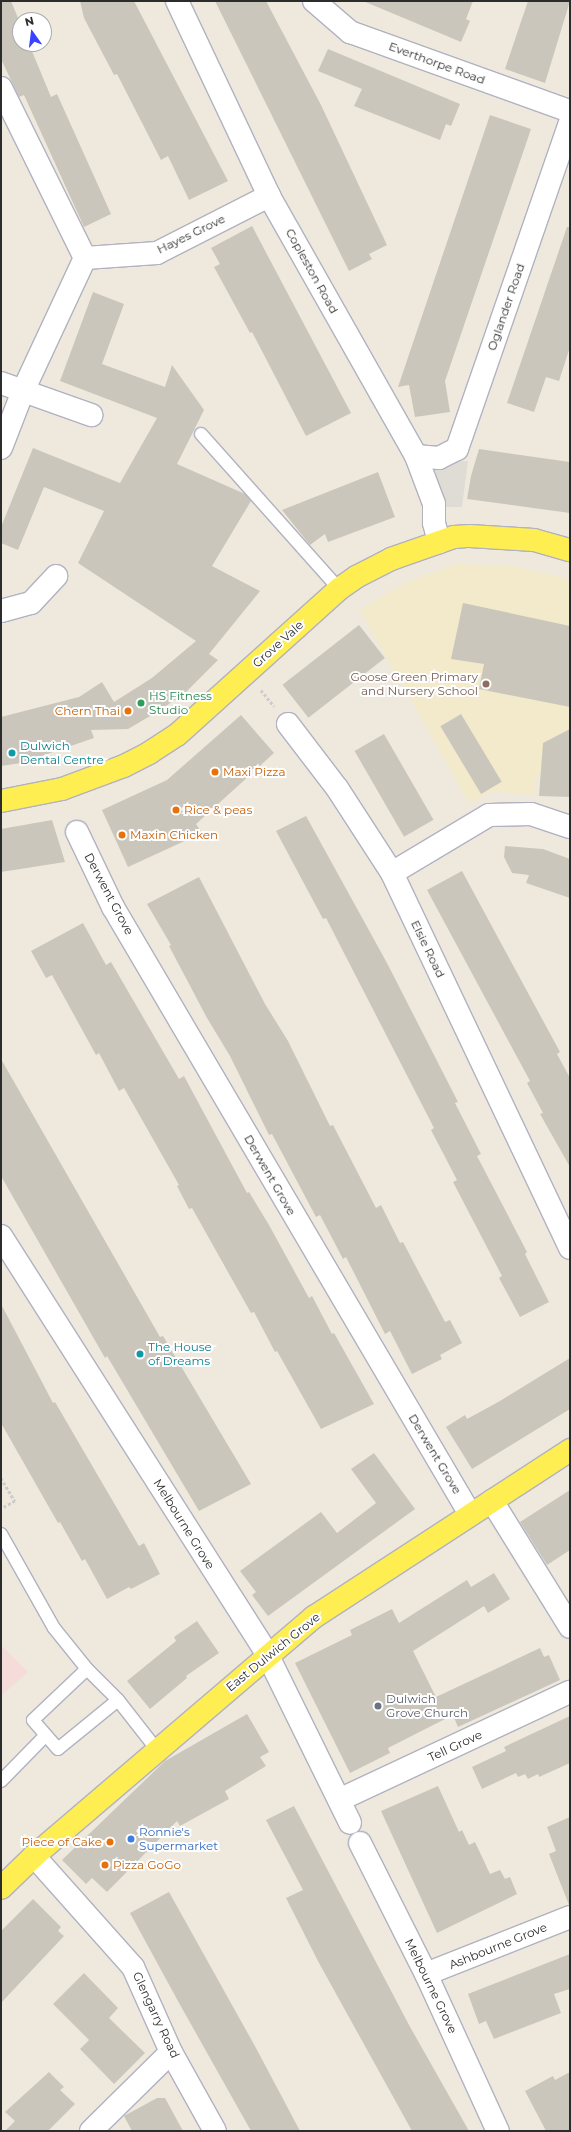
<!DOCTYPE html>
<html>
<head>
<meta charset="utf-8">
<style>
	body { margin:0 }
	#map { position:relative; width:571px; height:2132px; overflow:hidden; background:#efe9dd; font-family:Montserrat,sans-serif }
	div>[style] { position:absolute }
	.education>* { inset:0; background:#f2eacb }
	.medical>* { inset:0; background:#f6dcd9 }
	.plaza>* { inset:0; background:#dedcd4 }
	.building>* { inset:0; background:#cac6bc; transform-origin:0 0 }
	.path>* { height:2.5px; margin-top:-1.25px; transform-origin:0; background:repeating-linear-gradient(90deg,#ccc 0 3px,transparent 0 5px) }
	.roads { filter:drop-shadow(1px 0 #b1b2c1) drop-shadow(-1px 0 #b1b2c1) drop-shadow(0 1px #b1b2c1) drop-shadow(0 -1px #b1b2c1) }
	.service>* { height:12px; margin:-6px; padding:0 6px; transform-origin:6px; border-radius:6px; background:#fff }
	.minor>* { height:22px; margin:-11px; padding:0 11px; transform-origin:11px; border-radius:11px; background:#fff }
	.primary>* { height:22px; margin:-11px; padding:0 11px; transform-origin:11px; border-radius:11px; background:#ffee52 }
	.dots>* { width:11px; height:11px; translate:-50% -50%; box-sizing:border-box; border:2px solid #fff; border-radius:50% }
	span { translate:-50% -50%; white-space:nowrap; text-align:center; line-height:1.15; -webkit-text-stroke:4px #fff; paint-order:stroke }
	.street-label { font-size:12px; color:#2c2c2c }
	.education-label { font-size:12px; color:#785e54 }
	.right { translate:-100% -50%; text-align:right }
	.leisure-label { font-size:12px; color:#27864d }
	.left { translate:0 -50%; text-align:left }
	.food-label { font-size:12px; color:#c56008 }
	.culture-label { font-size:12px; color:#0d838f }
	.worship-label { font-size:12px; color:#5b616d }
	.shop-label { font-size:12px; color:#366cbe }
	.frame { position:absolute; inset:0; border:2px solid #2c2c2c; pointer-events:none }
	.north { position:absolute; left:12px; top:12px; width:40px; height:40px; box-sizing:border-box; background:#fff; border:1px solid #ababab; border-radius:50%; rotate:346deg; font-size:11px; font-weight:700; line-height:16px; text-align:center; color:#2c2c2c }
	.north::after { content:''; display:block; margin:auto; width:14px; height:18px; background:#3943ff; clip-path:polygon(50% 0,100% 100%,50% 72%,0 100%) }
</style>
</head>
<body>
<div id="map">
	<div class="education">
		<i style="clip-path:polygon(457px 564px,512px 566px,570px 579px,570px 757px,537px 776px,533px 795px,493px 791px,469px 803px,360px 610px,403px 584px)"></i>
	</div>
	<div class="medical">
		<i style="clip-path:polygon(1px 1645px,28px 1672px,1px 1696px)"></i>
	</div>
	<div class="plaza">
		<i style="clip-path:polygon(468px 461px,462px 507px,443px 507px,427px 463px)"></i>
	</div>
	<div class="building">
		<i style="clip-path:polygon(1px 1px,11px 1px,20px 23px,20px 44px,29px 44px,51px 97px,57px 94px,111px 214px,84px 227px,24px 95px,19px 97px,1px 59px)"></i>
		<i style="clip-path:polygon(80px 1px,134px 1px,228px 181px,189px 200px,168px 156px,161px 160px,117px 74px,114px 75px,84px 18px)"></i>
		<i style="clip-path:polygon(215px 1px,266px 1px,321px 105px,387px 245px,369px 254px,372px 259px,349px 271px)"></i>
		<i style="clip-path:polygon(363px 1px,473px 1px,466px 19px,470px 21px,461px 42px)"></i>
		<i style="clip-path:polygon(528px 1px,570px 1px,545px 83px,505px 69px)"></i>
		<i style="clip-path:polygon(328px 49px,460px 104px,451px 126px,446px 124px,440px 140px,354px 106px,362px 89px,318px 71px)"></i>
		<i style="clip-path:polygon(490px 115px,531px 129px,445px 381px,450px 412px,415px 417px,409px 385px,398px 387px)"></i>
		<i style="clip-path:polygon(252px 226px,351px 413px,306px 436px,252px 332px,250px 333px,214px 267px,220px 264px,211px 248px)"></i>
		<i style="clip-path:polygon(567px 227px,570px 227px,570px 347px,559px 381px,546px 377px,534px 412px,507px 403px)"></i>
		<i style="clip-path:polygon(93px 292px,124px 304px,102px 364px,165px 387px,172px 365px,204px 410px,177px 464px,245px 494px,251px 501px,212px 566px,260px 591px,209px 654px,218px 660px,185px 693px,157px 712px,128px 729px,91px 730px,94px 738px,21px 763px,1px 766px,1px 717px,79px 697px,102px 682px,114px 702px,152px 678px,196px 641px,78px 563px,104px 511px,44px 487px,18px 550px,1px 543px,1px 527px,33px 448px,120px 483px,157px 418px,60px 381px)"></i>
		<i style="clip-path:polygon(479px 449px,570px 462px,570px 513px,467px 499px,471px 476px)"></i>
		<i style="clip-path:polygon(378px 472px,395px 517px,328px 542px,325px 534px,310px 545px,282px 510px)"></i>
		<i style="clip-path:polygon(463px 603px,570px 626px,570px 707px,479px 689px,484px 664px,451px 659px)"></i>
		<i style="left:359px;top:625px;width:42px;height:97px;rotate:52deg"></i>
		<i style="left:461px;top:714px;width:79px;height:24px;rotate:59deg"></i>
		<i style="clip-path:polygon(241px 715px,274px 753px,196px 824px,202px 833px,128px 867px,102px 810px,167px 780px)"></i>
		<i style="clip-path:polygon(570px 729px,570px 797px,539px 796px,543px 743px)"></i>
		<i style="left:384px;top:734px;width:99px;height:34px;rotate:60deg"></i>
		<i style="clip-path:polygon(306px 816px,387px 963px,458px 1102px,455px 1103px,481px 1154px,477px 1156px,527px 1252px,525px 1254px,549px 1302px,520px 1317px,499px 1278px,502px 1276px,453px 1182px,457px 1180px,431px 1130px,434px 1128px,326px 918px,323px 919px,276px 831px)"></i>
		<i style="clip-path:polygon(52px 820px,65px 862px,1px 872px,1px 829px)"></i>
		<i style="clip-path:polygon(505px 846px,543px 849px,570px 859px,570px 898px,526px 883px,529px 875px,512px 873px,504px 857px)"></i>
		<i style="clip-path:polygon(462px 871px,560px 1052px,557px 1054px,570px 1078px,570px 1167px,540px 1114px,543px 1113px,527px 1083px,530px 1081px,427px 890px)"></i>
		<i style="clip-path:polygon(199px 877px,265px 1004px,288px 1041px,330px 1126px,333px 1125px,376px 1208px,381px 1205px,400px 1243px,403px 1242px,445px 1322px,450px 1320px,462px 1343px,440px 1355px,442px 1359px,412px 1374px,390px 1331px,385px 1334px,346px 1257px,343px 1259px,320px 1215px,316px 1217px,272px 1134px,269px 1135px,230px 1056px,207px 1018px,169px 946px,171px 945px,147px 904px)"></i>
		<i style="clip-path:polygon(83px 923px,106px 965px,111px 962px,179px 1079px,184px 1076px,247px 1193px,249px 1192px,269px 1225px,309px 1298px,312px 1296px,332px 1334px,334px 1333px,374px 1404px,321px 1429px,277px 1351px,275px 1352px,254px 1312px,251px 1313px,192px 1208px,189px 1209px,177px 1186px,179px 1185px,124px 1088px,119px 1091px,99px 1053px,96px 1055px,52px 975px,46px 978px,31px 951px)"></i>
		<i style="clip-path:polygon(1px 1059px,160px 1337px,163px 1336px,251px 1484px,199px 1511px,107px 1356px,105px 1358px,1px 1176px)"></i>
		<i style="clip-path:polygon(1px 1304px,53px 1403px,55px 1402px,139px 1546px,144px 1543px,160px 1574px,131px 1589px,129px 1587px,107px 1599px,85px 1559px,82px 1561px,60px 1522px,58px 1523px,1px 1423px)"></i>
		<i style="clip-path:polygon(570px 1358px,570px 1409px,472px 1469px,446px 1427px,465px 1415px,467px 1419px,500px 1401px)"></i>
		<i style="clip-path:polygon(374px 1453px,415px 1509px,268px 1616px,252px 1595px,256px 1592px,240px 1571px,321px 1512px,337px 1533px,376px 1503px,351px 1469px)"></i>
		<i style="clip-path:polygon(570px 1490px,570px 1550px,547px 1565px,520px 1522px)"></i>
		<i style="clip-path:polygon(494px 1573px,510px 1599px,488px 1613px,484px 1606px,413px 1651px,436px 1697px,540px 1648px,544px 1657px,549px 1655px,560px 1680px,458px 1727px,453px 1715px,388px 1748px,390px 1753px,350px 1773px,295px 1663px,352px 1635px,350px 1630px,392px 1609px,399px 1623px,467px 1580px,471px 1587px)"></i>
		<i style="clip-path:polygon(197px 1621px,219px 1653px,186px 1676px,187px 1678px,150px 1709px,127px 1681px,176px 1641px,174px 1637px)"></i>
		<i style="clip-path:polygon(247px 1714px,269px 1752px,260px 1757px,266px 1766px,225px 1791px,229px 1799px,180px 1826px,177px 1821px,107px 1892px,92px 1878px,86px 1884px,62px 1860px,165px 1761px)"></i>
		<i style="clip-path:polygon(570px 1716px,570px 1763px,539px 1777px,538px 1774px,528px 1779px,525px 1774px,518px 1777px,516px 1773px,482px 1789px,472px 1767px,506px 1751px,504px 1747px)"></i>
		<i style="clip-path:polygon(438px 1786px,459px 1832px,462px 1830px,469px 1845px,475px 1842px,490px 1874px,500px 1870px,505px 1879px,510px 1877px,517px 1894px,437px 1933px,381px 1811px)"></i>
		<i style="clip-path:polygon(294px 1806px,409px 2025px,469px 2131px,412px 2131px,319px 1963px,286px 1898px,303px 1890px,266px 1820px)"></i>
		<i style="clip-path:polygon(570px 1817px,570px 1905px,569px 1905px,549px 1854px,556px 1851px,547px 1827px)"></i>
		<i style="clip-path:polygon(169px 1892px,256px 2048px,300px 2131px,251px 2131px,179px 2003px,130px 1913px)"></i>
		<i style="clip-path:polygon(33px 1899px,61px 1927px,58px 1931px,64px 1936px,1px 2003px,1px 1931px)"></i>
		<i style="clip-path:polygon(570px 1954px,570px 1989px,554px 1994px,561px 2013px,494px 2039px,486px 2021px,479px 2024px,468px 1994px)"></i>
		<i style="clip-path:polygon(84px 1973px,118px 2008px,109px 2018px,145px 2053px,114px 2084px,80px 2049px,89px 2040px,53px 2004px)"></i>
		<i style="clip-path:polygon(49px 2072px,64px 2087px,60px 2090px,75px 2104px,48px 2131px,5px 2131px,15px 2121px,5px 2112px)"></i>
		<i style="clip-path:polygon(570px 2072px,570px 2131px,546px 2131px,525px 2091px,553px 2076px,555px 2080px)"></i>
		<i style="clip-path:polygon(157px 2098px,165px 2098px,183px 2131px,132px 2131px,124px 2116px)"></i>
	</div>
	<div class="path">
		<i style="left:261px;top:690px;width:21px;rotate:51deg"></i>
		<i style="left:1px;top:1478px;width:27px;rotate:59deg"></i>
		<i style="left:15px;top:1501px;width:16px;rotate:150deg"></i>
	</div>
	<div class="roads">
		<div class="service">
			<i style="left:201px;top:434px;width:208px;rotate:48.3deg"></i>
			<i style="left:1px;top:1534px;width:108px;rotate:60.6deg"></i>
			<i style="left:54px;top:1628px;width:53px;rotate:51.2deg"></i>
			<i style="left:87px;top:1669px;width:44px;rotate:45deg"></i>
			<i style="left:118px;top:1700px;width:77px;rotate:140.8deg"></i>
			<i style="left:58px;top:1749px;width:38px;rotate:-131deg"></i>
			<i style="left:33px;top:1720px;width:74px;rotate:-43.4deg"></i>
			<i style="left:118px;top:1700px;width:63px;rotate:52deg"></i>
			<i style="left:1px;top:1781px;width:64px;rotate:-45.6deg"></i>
		</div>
		<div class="minor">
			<i style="left:177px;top:1px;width:216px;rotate:64.7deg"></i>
			<i style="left:269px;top:196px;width:299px;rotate:60.5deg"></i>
			<i style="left:416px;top:456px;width:51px;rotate:69.4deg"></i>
			<i style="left:434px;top:504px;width:19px;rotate:90deg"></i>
			<i style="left:434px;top:523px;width:20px;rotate:75deg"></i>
			<i style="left:314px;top:1px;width:48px;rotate:40.7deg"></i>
			<i style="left:350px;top:32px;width:234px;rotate:19.8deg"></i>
			<i style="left:1px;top:88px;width:190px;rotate:63.7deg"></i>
			<i style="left:85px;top:258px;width:147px;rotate:115deg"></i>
			<i style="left:23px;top:391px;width:61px;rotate:111.1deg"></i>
			<i style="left:85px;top:258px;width:72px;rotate:-4deg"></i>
			<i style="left:157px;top:253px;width:126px;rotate:-27deg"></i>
			<i style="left:1px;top:383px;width:96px;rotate:19.6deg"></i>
			<i style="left:416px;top:456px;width:23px;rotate:5deg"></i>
			<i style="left:439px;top:458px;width:20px;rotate:-27deg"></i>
			<i style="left:457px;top:449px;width:345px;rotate:-70.9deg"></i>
			<i style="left:1px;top:611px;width:31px;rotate:-15deg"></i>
			<i style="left:31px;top:603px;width:37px;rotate:-47deg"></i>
			<i style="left:288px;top:724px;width:81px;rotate:52.6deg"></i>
			<i style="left:337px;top:788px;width:101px;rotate:57.1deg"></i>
			<i style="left:392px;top:873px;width:415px;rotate:64.6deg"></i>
			<i style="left:77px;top:832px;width:83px;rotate:64.4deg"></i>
			<i style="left:113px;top:907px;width:704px;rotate:59.54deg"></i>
			<i style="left:392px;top:873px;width:113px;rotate:-30.9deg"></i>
			<i style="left:489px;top:815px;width:42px;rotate:-1.4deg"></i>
			<i style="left:531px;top:814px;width:41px;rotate:18.4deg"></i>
			<i style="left:1px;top:1236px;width:495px;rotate:57.5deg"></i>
			<i style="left:267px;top:1654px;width:188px;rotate:63.8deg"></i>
			<i style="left:492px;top:1501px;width:148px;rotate:58.2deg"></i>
			<i style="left:339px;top:1800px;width:255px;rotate:-25.1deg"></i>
			<i style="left:360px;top:1843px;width:147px;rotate:63.3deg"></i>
			<i style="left:426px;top:1974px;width:173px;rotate:65.4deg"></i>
			<i style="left:34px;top:1856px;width:149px;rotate:48.3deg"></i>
			<i style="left:133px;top:1967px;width:93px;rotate:65.9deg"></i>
			<i style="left:171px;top:2052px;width:90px;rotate:60.9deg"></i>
			<i style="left:426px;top:1974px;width:155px;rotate:-21.6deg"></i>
			<i style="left:91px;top:2131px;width:112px;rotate:-44.6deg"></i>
		</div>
		<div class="primary">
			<i style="left:1px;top:801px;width:62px;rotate:-11.1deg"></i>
			<i style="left:62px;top:789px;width:66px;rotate:-20.4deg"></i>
			<i style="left:124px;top:766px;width:28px;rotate:-27deg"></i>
			<i style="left:149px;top:753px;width:33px;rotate:-33deg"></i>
			<i style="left:177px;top:735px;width:218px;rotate:-42deg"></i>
			<i style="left:339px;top:589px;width:21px;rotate:-35deg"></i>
			<i style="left:356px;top:577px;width:39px;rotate:-27deg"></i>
			<i style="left:391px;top:559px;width:67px;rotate:-19.2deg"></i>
			<i style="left:454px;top:537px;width:16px;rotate:-4deg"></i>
			<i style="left:470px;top:536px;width:64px;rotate:3.6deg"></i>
			<i style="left:534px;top:540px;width:37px;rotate:16deg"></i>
			<i style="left:1px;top:1888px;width:46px;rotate:-44.1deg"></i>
			<i style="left:34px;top:1856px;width:368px;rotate:-40.5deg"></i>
			<i style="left:314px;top:1617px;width:306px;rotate:-33.1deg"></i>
		</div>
	</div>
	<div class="dots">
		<i style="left:486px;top:684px;background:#8d6e63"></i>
		<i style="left:141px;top:703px;background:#2e9e5b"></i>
		<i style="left:128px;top:711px;background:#e8710a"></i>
		<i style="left:12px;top:753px;background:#0f9aa8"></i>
		<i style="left:215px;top:772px;background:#e8710a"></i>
		<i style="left:176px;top:810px;background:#e8710a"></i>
		<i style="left:122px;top:835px;background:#e8710a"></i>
		<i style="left:140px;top:1354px;background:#0f9aa8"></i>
		<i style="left:378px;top:1706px;background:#6b7280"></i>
		<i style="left:131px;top:1839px;background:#3f7fe0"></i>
		<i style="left:110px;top:1842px;background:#e8710a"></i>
		<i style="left:105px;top:1865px;background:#e8710a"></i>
	</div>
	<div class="street-label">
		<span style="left:437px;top:63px;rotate:20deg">Everthorpe Road</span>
		<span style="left:191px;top:234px;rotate:-26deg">Hayes Grove</span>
		<span style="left:312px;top:271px;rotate:61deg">Copleston Road</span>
		<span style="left:506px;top:307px;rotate:-71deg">Oglander Road</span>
		<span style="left:278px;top:644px;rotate:-42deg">Grove Vale</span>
		<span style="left:109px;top:894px;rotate:62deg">Derwent Grove</span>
		<span style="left:428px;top:949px;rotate:64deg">Elsie Road</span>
		<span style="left:270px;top:1175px;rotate:60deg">Derwent Grove</span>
		<span style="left:435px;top:1454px;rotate:59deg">Derwent Grove</span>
		<span style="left:184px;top:1524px;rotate:58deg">Melbourne Grove</span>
		<span style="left:273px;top:1652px;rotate:-39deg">East Dulwich Grove</span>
		<span style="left:455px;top:1746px;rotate:-25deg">Tell Grove</span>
		<span style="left:498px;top:1946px;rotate:-22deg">Ashbourne Grove</span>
		<span style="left:431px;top:1986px;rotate:64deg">Melbourne Grove</span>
		<span style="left:156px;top:2015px;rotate:65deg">Glengarry Road</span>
	</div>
	<div class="education-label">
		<span class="right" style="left:478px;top:684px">Goose Green Primary<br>and Nursery School</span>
	</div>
	<div class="leisure-label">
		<span class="left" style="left:149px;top:703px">HS Fitness<br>Studio</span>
	</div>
	<div class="food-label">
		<span class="right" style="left:120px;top:711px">Chern Thai</span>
		<span class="left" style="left:223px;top:772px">Maxi Pizza</span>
		<span class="left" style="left:184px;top:810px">Rice &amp; peas</span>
		<span class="left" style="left:130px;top:835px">Maxin Chicken</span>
		<span class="right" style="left:102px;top:1842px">Piece of Cake</span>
		<span class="left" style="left:113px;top:1865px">Pizza GoGo</span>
	</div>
	<div class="culture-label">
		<span class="left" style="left:20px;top:753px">Dulwich<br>Dental Centre</span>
		<span class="left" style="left:148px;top:1354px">The House<br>of Dreams</span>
	</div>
	<div class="worship-label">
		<span class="left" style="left:386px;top:1706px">Dulwich<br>Grove Church</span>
	</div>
	<div class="shop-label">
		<span class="left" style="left:139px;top:1839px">Ronnie's<br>Supermarket</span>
	</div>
	<div class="frame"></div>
	<div class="north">N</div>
</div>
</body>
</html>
